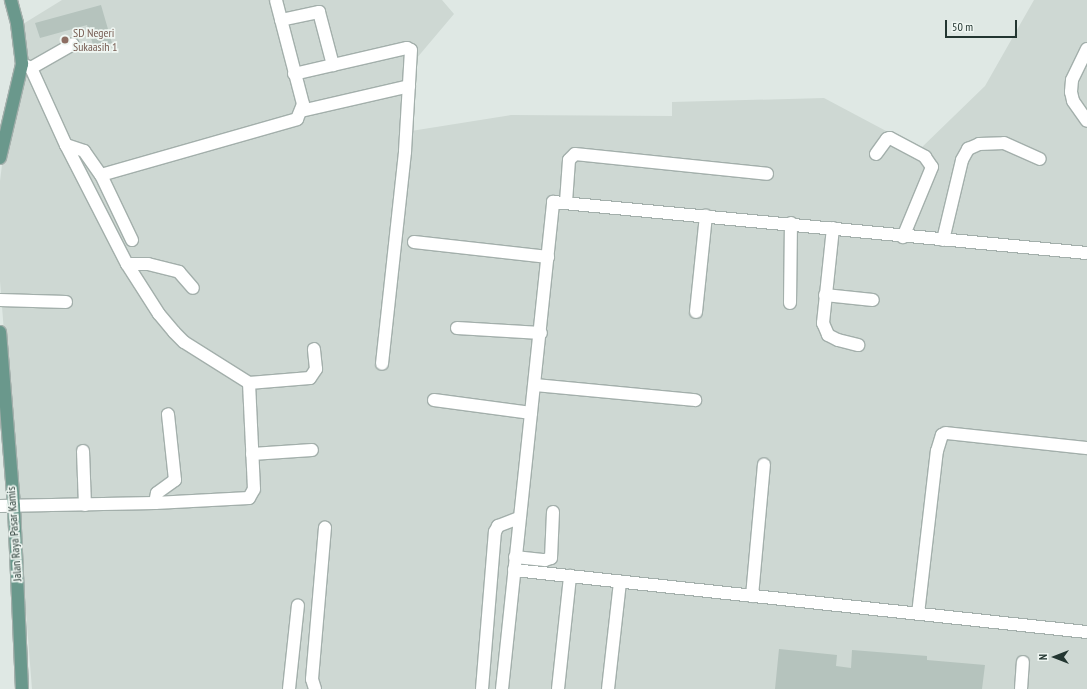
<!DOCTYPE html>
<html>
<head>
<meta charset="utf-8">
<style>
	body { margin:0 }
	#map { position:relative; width:1087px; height:689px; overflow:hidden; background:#dfe8e4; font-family:"PT Sans Narrow",sans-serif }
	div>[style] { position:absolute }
	.built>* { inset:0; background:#ced8d3 }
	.building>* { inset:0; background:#b5c3bd }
	.roads { filter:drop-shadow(1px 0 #a3afab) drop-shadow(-1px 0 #a3afab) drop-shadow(0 1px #a3afab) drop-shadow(0 -1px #a3afab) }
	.minor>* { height:12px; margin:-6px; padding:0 6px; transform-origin:6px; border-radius:6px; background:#fff }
	.major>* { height:12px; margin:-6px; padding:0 6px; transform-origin:6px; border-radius:6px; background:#6a988c }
	.dots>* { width:11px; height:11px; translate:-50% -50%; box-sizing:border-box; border:2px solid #eff6f2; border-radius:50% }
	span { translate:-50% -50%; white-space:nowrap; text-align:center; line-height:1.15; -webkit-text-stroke:3.5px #eff6f2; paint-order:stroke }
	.education-label { font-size:12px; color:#785e54 }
	.left { translate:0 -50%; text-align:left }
	.street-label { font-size:12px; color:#233631 }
	.north { position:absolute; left:1035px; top:637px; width:40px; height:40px; -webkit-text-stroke:3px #eff6f2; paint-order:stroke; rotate:270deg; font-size:11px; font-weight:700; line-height:16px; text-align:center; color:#233631 }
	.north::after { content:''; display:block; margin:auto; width:14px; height:18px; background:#233631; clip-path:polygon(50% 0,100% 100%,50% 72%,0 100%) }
	.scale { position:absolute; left:945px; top:20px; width:72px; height:18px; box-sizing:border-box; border:2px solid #233631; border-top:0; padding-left:5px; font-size:12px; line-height:14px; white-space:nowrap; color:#233631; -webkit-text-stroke:3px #eff6f2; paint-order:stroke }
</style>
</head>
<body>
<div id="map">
	<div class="built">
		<i style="clip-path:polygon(62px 0,442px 0,454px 14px,416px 59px,411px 131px,511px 115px,672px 116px,672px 102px,824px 98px,920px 149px,985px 86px,1034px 0,1087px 0,1087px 689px,32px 689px,0 281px,0 181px,5px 140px,28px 61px,23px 24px)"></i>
	</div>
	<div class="building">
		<i style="clip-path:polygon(101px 5px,112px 43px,94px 48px,87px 25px,40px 38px,35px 23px)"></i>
		<i style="clip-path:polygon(779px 649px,837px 655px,836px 666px,851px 668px,852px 650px,927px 656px,927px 660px,985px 665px,982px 689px,775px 689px)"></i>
	</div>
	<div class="roads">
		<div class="minor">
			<i style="left:281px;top:20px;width:39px;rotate:-12deg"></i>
			<i style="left:319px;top:12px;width:55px;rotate:75.2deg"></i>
			<i style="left:1087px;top:49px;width:34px;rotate:116deg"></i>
			<i style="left:1072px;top:80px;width:12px;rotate:95deg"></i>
			<i style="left:1071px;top:92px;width:9px;rotate:77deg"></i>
			<i style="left:1073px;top:101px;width:24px;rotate:55deg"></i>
			<i style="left:22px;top:64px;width:10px;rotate:24deg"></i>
			<i style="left:31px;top:68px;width:85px;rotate:65.6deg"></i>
			<i style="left:66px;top:145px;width:134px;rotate:62.9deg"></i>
			<i style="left:127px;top:264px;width:59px;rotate:57.4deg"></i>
			<i style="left:159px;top:314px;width:23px;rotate:50deg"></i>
			<i style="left:174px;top:332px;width:14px;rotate:45deg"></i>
			<i style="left:184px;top:342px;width:77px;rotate:32.2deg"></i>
			<i style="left:249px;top:383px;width:61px;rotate:-4.7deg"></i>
			<i style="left:310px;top:378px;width:11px;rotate:-56deg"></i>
			<i style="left:316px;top:369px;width:20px;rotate:-96deg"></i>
			<i style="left:31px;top:68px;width:48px;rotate:-29.7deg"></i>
			<i style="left:294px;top:74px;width:116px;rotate:-13deg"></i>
			<i style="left:407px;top:48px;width:4px;rotate:27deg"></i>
			<i style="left:411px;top:50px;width:102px;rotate:93.4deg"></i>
			<i style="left:405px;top:152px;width:213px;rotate:96.2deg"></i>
			<i style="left:301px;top:111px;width:111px;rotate:-13deg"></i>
			<i style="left:66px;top:145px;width:19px;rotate:18deg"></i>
			<i style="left:84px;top:151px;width:29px;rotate:55deg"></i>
			<i style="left:101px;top:175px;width:204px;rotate:-15.9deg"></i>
			<i style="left:297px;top:119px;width:16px;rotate:-68deg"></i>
			<i style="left:303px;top:104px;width:107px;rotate:-104.6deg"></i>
			<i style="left:876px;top:154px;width:19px;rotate:-54deg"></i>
			<i style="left:887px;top:139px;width:3px;rotate:-18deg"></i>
			<i style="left:890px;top:138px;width:40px;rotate:28deg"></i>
			<i style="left:925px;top:157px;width:12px;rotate:55deg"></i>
			<i style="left:932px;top:167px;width:76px;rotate:112.5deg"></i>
			<i style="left:101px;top:175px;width:72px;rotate:64.5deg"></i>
			<i style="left:566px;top:202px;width:42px;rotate:-85.9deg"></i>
			<i style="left:569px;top:160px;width:8px;rotate:-45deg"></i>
			<i style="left:575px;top:154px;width:193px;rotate:5.9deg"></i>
			<i style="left:833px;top:228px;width:96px;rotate:96deg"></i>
			<i style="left:823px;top:323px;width:13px;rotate:67deg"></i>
			<i style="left:828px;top:335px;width:11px;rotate:27deg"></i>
			<i style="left:838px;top:340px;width:21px;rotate:14deg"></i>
			<i style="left:943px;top:240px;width:82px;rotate:-76.6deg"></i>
			<i style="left:962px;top:160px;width:13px;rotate:-61deg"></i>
			<i style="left:968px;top:149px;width:12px;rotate:-24deg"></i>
			<i style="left:979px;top:144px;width:25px;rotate:-2deg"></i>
			<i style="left:1004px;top:143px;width:39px;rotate:24deg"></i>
			<i style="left:414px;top:242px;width:135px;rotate:6.4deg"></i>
			<i style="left:127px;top:264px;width:21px"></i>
			<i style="left:148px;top:264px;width:32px;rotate:14deg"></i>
			<i style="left:179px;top:272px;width:21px;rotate:49deg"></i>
			<i style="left:825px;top:295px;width:48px;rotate:5.9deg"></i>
			<i style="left:0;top:300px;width:66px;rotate:1.7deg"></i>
			<i style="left:790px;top:303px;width:80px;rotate:-89.3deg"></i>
			<i style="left:696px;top:312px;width:97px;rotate:-84.1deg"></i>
			<i style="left:457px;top:328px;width:84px;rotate:3.4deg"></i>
			<i style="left:535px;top:385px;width:161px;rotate:5.4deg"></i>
			<i style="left:434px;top:400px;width:98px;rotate:7.6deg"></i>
			<i style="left:83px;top:451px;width:54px;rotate:87.9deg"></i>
			<i style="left:252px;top:454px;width:60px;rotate:-3.8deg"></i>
			<i style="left:155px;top:503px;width:10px;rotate:-79deg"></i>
			<i style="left:157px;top:493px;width:22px;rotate:-36deg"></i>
			<i style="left:175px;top:480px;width:66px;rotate:-96.1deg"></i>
			<i style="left:0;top:506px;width:155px;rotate:-1.1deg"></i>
			<i style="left:155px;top:503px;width:94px;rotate:-3deg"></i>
			<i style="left:249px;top:498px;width:10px;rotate:-61deg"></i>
			<i style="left:254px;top:489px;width:106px;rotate:-92.7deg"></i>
			<i style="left:515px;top:557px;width:30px;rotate:6deg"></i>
			<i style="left:545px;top:560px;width:6px;rotate:-18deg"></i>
			<i style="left:551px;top:558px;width:46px;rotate:-87.5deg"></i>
			<i style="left:514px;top:570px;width:576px;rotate:6.18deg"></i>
			<i style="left:752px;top:596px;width:132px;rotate:-84.8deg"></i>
			<i style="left:918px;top:614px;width:164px;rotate:-83.4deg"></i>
			<i style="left:937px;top:451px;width:17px;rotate:-73deg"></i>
			<i style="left:942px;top:435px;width:4px;rotate:-27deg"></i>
			<i style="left:946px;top:433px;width:142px;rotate:6.1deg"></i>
			<i style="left:289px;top:689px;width:84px;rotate:-83.9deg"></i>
			<i style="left:315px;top:689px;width:10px;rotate:-107deg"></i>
			<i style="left:312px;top:679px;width:152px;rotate:-85.1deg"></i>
			<i style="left:482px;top:689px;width:158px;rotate:-85.3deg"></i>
			<i style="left:495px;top:532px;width:7px;rotate:-63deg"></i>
			<i style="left:498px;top:526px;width:22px;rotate:-21deg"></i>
			<i style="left:502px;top:689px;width:490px;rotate:-84deg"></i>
			<i style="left:553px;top:202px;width:536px;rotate:5.46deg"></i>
			<i style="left:558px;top:689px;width:114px;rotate:-83.9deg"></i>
			<i style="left:608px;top:689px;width:108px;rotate:-83.6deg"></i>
			<i style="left:1021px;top:689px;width:27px;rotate:-86deg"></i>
		</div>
		<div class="major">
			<i style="left:0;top:158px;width:97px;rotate:-76.8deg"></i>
			<i style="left:22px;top:64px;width:41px;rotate:-97deg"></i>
			<i style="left:17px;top:23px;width:24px;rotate:-105deg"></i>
			<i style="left:0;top:332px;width:175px;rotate:85.4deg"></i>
			<i style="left:14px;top:506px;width:183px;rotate:87.5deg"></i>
		</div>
	</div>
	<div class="dots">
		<i style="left:65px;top:40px;background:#8d6e63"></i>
	</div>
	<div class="education-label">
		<span class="left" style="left:73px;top:40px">SD Negeri<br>Sukaasih 1</span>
	</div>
	<div class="street-label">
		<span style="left:14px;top:534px;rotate:-94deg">Jalan Raya Pasar Kamis</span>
	</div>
	<div class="north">N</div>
	<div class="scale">50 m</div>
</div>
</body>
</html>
